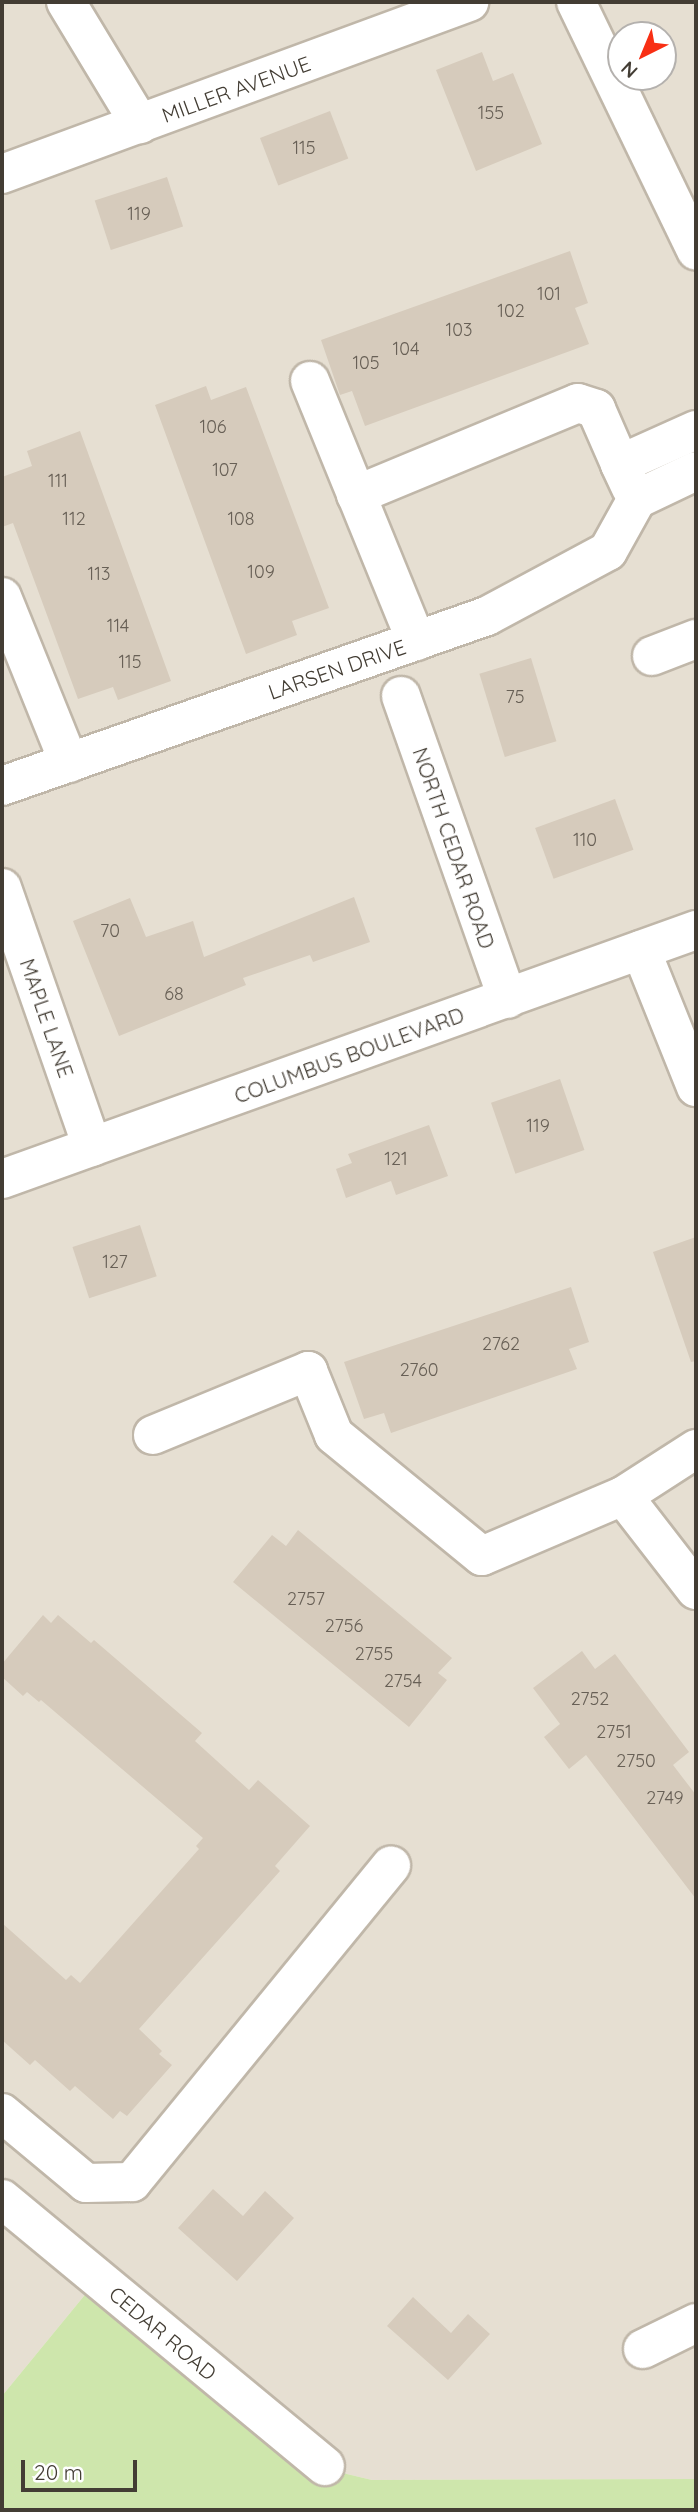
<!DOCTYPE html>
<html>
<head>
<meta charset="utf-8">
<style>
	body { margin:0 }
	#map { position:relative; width:698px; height:2512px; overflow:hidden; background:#f2ede4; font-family:Quicksand,sans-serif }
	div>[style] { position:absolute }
	.residential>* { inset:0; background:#e6dfd2 }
	.green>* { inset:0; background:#cee6ac }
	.building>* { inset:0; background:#d6cbbc; transform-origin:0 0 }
	.roads { filter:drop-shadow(2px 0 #c0b7a9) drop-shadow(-2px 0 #c0b7a9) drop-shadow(0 2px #c0b7a9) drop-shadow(0 -2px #c0b7a9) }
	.minor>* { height:38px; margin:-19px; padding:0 19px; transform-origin:19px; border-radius:19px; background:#fff }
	span { translate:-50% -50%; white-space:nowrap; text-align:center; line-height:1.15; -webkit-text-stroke:6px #fff; paint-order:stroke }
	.number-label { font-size:18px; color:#686056 }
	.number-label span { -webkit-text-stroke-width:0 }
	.street-label { font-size:21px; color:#433d34 }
	.frame { position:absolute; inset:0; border:4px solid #433d34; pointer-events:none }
	.north { position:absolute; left:607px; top:21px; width:70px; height:70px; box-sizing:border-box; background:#fff; border:2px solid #b4b1ae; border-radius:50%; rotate:223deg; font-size:19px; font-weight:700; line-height:28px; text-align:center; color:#433d34 }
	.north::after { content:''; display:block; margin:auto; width:24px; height:32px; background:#f82f14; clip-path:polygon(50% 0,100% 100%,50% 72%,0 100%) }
	.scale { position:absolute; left:21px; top:2460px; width:116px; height:32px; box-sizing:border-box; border:4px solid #433d34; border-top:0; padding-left:9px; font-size:21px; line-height:24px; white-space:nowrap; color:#433d34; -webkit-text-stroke:5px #fff; paint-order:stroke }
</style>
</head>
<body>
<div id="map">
	<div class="residential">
		<i style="clip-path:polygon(evenodd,2px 2px,696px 2px,696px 2479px,372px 2480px,309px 2465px,201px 2390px,93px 2285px,2px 2396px,2px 2px,621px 35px,663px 35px,663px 77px,621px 77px,621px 35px)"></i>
	</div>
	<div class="green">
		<i style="clip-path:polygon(93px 2285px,201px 2390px,309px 2465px,372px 2480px,696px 2479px,696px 2510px,2px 2510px,2px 2396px)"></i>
	</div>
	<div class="building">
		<i style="clip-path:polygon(482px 52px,493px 81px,513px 73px,542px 144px,476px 171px,436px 70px)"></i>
		<i style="left:330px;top:111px;width:51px;height:75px;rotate:69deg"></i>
		<i style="left:167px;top:177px;width:52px;height:76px;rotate:72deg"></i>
		<i style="clip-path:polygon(570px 251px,588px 303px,575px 308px,589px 344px,365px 426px,352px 391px,340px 395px,321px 340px)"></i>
		<i style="clip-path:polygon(206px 386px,211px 400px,246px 387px,329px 608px,292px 621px,297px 635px,246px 654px,155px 405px)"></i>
		<i style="clip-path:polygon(80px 431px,171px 681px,118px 700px,113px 687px,78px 699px,13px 523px,2px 527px,2px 477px,32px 466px,27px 451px)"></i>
		<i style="left:531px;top:658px;width:87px;height:54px;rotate:73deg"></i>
		<i style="left:615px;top:799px;width:54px;height:85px;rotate:70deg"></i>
		<i style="clip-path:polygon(354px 897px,370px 942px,313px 962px,310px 955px,243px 978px,246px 985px,119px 1036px,73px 921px,130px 898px,146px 937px,193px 921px,204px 957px)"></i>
		<i style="left:560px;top:1079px;width:75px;height:73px;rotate:71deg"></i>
		<i style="clip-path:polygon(429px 1125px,448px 1176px,396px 1195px,391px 1181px,346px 1198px,336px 1169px,352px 1163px,348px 1154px)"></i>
		<i style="left:140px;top:1225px;width:54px;height:71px;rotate:72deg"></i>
		<i style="clip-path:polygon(696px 1237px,696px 1361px,691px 1362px,653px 1252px)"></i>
		<i style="clip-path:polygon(571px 1287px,589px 1342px,569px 1349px,577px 1369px,391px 1433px,384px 1413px,364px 1419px,344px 1362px)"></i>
		<i style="clip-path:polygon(298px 1530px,452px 1658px,438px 1673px,447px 1680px,409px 1727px,233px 1582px,272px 1535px,286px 1546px)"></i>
		<i style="clip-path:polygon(43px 1615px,51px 1623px,58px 1615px,91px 1643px,94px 1640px,202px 1733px,195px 1741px,249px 1790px,258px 1780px,310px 1826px,275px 1866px,280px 1871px,139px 2029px,162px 2051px,159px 2054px,172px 2065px,127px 2116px,120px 2111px,113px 2119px,75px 2086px,70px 2091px,35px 2060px,30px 2065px,2px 2040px,2px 1923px,66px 1980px,71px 1975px,80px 1983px,199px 1849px,196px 1846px,203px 1838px,41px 1700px,39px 1702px,27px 1692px,23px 1696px,2px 1677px,2px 1664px)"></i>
		<i style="clip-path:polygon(582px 1651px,595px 1669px,615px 1654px,689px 1752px,673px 1765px,696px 1795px,696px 1899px,586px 1755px,569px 1769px,544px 1737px,560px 1724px,533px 1688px)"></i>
		<i style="clip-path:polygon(213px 2189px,243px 2216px,265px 2191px,294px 2218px,237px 2281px,178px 2228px)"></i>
		<i style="clip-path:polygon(413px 2297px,451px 2333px,468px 2314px,490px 2334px,448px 2380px,387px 2326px)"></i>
	</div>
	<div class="roads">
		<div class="minor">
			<i style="left:66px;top:2px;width:143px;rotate:58.8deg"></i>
			<i style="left:576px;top:2px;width:276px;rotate:64.2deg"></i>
			<i style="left:2px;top:174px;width:498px;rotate:-20.2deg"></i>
			<i style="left:310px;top:381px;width:281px;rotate:67.8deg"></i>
			<i style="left:631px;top:488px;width:26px;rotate:-115deg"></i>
			<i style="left:620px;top:464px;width:83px;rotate:-24.1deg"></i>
			<i style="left:356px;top:495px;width:240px;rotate:-22.5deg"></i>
			<i style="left:578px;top:403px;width:19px;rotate:18deg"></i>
			<i style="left:596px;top:409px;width:60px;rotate:66.4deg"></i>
			<i style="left:2px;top:597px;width:179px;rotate:68deg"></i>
			<i style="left:652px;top:656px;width:47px;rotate:-21.1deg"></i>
			<i style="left:401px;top:696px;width:321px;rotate:70.6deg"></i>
			<i style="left:2px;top:786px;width:514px;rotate:-19.32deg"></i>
			<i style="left:487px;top:616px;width:137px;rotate:-28.2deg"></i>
			<i style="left:608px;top:551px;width:60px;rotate:-60.9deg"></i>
			<i style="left:637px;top:499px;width:65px;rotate:-25.4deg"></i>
			<i style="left:2px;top:888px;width:274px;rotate:70.8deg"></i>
			<i style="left:641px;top:950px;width:148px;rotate:68.1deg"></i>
			<i style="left:2px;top:1179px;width:737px;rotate:-19.74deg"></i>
			<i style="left:153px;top:1435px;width:168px;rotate:-22.4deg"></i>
			<i style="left:308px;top:1371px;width:69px;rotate:67.9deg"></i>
			<i style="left:334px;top:1435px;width:191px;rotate:39.3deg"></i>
			<i style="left:482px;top:1556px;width:153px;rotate:-23.1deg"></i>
			<i style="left:623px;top:1496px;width:87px;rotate:-32.8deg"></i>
			<i style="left:623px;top:1496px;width:119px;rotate:52.2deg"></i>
			<i style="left:2px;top:2113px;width:109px;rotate:39.8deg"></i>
			<i style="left:86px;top:2183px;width:46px;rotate:-1.2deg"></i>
			<i style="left:132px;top:2182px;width:409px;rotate:-50.7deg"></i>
			<i style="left:2px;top:2199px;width:419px;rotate:39.6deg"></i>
			<i style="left:643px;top:2349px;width:59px;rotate:-26.1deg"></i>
		</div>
	</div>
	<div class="number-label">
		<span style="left:491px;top:113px">155</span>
		<span style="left:304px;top:148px">115</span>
		<span style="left:139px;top:214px">119</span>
		<span style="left:549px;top:294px">101</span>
		<span style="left:511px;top:311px">102</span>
		<span style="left:459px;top:330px">103</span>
		<span style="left:406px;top:349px">104</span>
		<span style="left:366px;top:363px">105</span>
		<span style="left:213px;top:427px">106</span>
		<span style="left:225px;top:470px">107</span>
		<span style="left:58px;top:481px">111</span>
		<span style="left:74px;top:519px">112</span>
		<span style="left:241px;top:519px">108</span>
		<span style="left:261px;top:572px">109</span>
		<span style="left:99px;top:574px">113</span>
		<span style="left:118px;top:626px">114</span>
		<span style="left:130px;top:662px">115</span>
		<span style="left:515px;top:697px">75</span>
		<span style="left:585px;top:840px">110</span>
		<span style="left:110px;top:931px">70</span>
		<span style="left:174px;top:994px">68</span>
		<span style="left:538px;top:1126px">119</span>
		<span style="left:396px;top:1159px">121</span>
		<span style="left:115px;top:1262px">127</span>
		<span style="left:501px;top:1344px">2762</span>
		<span style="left:419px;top:1370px">2760</span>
		<span style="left:306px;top:1599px">2757</span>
		<span style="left:344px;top:1626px">2756</span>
		<span style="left:374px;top:1654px">2755</span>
		<span style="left:403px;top:1681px">2754</span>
		<span style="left:590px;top:1699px">2752</span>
		<span style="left:614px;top:1732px">2751</span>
		<span style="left:636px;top:1761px">2750</span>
		<span style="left:665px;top:1798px">2749</span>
	</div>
	<div class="street-label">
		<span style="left:236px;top:89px;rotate:-20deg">MILLER AVENUE</span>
		<span style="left:337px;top:669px;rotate:-19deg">LARSEN DRIVE</span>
		<span style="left:454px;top:848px;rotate:71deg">NORTH CEDAR ROAD</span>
		<span style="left:47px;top:1018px;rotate:71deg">MAPLE LANE</span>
		<span style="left:349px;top:1055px;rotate:-20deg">COLUMBUS BOULEVARD</span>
		<span style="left:163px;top:2333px;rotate:40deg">CEDAR ROAD</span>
	</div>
	<div class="frame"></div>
	<div class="north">N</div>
	<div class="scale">20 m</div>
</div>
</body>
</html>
